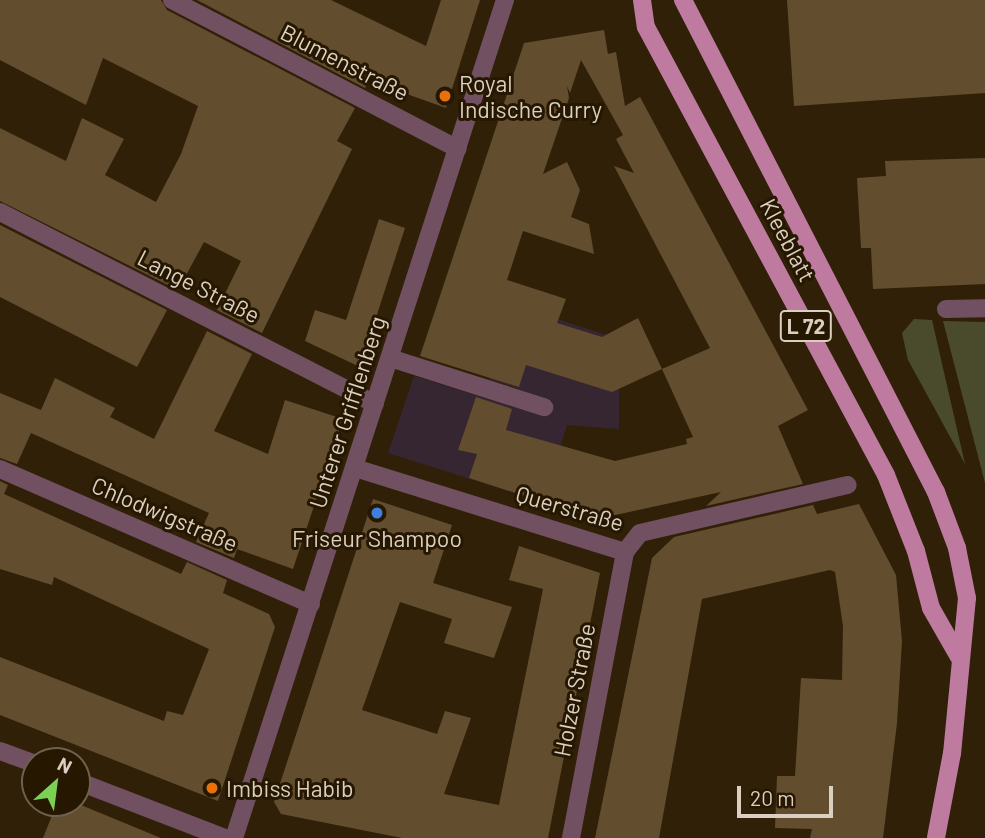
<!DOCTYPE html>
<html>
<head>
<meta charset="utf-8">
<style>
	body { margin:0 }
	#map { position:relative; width:985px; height:838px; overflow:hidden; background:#302008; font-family:Barlow,sans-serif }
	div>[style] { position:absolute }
	.commercial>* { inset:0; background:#352631 }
	.green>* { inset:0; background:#494b2c }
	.building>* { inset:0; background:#634d2f }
	.minor>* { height:18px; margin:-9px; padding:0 9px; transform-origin:9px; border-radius:9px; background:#715062 }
	.major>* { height:18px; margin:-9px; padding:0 9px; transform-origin:9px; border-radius:9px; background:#be7b9f }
	.dots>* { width:19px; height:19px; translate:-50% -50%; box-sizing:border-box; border:4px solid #261701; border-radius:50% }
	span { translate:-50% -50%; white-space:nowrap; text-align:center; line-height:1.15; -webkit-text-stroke:6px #261701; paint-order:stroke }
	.shield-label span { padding:2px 5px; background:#261701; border:2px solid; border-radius:5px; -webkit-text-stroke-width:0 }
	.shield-label { font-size:21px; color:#dacfc1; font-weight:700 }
	.street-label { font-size:23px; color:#dacfc1 }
	.poi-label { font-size:23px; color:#dacfc1 }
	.left { translate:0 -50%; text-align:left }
	.north { position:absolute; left:21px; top:747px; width:70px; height:70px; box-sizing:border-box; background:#261701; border:2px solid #6e614e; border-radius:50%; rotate:28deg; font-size:19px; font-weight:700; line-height:28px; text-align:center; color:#dacfc1 }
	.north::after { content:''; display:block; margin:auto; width:24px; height:32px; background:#7cd155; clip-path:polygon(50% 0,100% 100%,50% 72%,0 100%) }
	.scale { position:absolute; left:737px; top:786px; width:96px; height:32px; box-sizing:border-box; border:4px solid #dacfc1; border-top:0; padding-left:9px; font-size:21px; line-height:24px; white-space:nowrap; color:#dacfc1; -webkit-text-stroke:5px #261701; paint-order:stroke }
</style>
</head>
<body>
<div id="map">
	<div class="commercial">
		<i style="clip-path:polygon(514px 305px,616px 338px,629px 385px,619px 382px,619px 429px,567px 425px,543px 502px,388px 453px,414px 376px,514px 407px,519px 389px,489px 379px)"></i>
	</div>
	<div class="green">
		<i style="clip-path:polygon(914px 319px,932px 320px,965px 464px,908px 360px,902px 333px)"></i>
		<i style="clip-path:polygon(943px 321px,985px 322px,985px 483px)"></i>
	</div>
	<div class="building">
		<i style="clip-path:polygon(0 0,161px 0,167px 10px,355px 108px,337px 141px,352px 149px,262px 333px,217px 310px,241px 261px,204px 242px,178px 290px,0 201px,0 128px,66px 161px,82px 118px,124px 139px,105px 175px,156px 202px,181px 154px,198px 106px,103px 58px,86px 105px,0 60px)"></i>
		<i style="clip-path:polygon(197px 0,331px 0,426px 46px,441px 0,480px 0,446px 108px,404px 93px,371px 77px,365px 88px)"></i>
		<i style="clip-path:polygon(787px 0,985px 0,985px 93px,794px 106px)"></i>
		<i style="clip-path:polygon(evenodd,604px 30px,608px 54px,616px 52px,625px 106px,640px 97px,808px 410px,778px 426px,803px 484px,706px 506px,721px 492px,597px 519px,469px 478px,477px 454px,458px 450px,476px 397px,512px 409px,506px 430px,615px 461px,687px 444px,686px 439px,693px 437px,662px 369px,612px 392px,526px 365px,519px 387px,420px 356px,524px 43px,604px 30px,581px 60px,623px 135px,616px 139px,634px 173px,614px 166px,710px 348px,662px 369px,638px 318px,602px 337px,557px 323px,566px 299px,507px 280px,523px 231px,594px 254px,589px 224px,571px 217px,580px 190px,567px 162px,543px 174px,569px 98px,567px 86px,570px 93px,581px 60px)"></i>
		<i style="clip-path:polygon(985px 158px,985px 284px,873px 289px,871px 248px,861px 248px,857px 178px,886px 176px,885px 161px)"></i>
		<i style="clip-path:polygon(379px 219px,405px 228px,360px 367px,305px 341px,315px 310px,346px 320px)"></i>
		<i style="clip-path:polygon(0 225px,167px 310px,137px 367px,0 297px)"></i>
		<i style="clip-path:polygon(207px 331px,252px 354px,214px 431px,268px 454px,285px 400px,343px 419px,293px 569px,237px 549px,234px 558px,196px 542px,209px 513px,31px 433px,17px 464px,0 458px,0 393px,41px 410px,55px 378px,115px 408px,110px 417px,154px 439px)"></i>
		<i style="clip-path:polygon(0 481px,8px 485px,4px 494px,181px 574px,187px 562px,227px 580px,223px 593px,269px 614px,275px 627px,218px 801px,0 715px,0 657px,164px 721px,167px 711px,183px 715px,209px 649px,54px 577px,52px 585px,0 569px)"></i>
		<i style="clip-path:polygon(373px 499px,452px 525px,433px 583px,512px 607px,494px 658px,444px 643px,452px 619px,400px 602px,362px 710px,437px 734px,445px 711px,471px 718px,444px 794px,499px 805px,543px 589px,509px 580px,519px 546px,600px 573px,548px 838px,402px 838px,281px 814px,274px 802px)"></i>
		<i style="clip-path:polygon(859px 504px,896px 575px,902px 641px,897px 723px,883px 838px,810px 838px,812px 829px,775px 828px,777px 776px,795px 776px,801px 678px,842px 680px,843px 626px,835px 572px,830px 570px,702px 599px,659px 838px,595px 838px,652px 558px,674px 537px,813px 505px,817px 514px)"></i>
		<i style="clip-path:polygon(57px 803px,76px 803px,161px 838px,43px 838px)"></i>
	</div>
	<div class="minor">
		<i style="left:172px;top:0;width:322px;rotate:27.5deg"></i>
		<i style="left:0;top:212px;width:421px;rotate:27.1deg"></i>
		<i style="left:946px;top:309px;width:39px;rotate:-1deg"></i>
		<i style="left:390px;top:358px;width:162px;rotate:17.7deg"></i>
		<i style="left:355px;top:468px;width:283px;rotate:17.3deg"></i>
		<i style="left:0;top:469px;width:339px;rotate:23.5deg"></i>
		<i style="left:0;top:751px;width:37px;rotate:20deg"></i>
		<i style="left:77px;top:781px;width:159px;rotate:21.1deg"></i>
		<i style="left:234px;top:838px;width:881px;rotate:-72.08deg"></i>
		<i style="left:571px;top:838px;width:291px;rotate:-79.3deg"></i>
		<i style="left:625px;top:552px;width:24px;rotate:-52deg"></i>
		<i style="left:640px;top:533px;width:213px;rotate:-13deg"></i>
	</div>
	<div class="major">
		<i style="left:642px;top:0;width:27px;rotate:82deg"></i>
		<i style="left:646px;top:27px;width:508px;rotate:61.82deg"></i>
		<i style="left:886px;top:475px;width:82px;rotate:68.5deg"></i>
		<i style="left:916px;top:551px;width:59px;rotate:75.3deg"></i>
		<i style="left:931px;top:608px;width:56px;rotate:60.3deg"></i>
		<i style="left:683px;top:0;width:553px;rotate:62.79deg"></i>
		<i style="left:936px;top:492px;width:60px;rotate:69.4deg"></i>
		<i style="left:957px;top:548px;width:51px;rotate:78.7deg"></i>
		<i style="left:967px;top:598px;width:156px;rotate:95.5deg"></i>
		<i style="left:952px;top:753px;width:86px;rotate:100.7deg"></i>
	</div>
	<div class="dots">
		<i style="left:445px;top:96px;background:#e8710a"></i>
		<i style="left:377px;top:513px;background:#3f7fe0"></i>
		<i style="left:212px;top:788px;background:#e8710a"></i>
	</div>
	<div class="shield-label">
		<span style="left:806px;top:326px">L 72</span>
	</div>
	<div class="street-label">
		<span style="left:345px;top:62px;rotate:27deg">Blumenstraße</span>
		<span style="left:788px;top:240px;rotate:62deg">Kleeblatt</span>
		<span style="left:199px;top:286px;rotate:27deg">Lange Straße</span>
		<span style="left:347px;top:412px;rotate:-72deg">Unterer Grifflenberg</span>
		<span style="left:570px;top:508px;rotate:16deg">Querstraße</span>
		<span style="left:165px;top:514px;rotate:23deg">Chlodwigstraße</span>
		<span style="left:574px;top:690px;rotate:-79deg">Holzer Straße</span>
	</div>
	<div class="poi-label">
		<span class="left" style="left:459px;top:96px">Royal<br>Indische Curry</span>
		<span style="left:377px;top:538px">Friseur Shampoo</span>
		<span class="left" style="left:226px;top:788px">Imbiss Habib</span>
	</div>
	<div class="north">N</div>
	<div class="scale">20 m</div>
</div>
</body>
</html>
